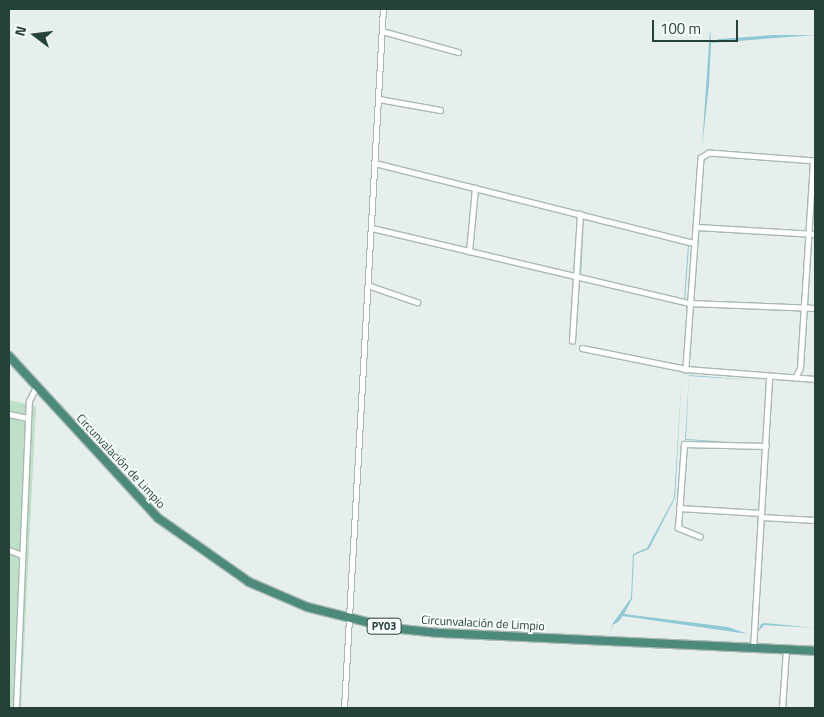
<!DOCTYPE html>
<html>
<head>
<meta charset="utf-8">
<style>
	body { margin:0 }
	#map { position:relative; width:824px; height:717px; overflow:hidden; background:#e6efeb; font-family:"Titillium Web",sans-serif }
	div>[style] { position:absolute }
	.green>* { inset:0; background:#bfe0c8 }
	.water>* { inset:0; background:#8ec9d4 }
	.roads { filter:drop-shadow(1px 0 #a8b8b2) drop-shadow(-1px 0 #a8b8b2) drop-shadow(0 1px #a8b8b2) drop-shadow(0 -1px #a8b8b2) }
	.minor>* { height:4.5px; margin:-2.25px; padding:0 2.25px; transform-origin:2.25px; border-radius:2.25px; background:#fff }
	.trunk>* { height:8px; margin:-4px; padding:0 4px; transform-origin:4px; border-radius:4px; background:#4c8a7c }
	span { translate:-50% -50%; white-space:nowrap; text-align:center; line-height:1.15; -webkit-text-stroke:4px #f7fbf9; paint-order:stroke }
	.shield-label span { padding:1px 4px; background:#f7fbf9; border:1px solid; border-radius:4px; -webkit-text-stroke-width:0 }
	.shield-label { font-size:11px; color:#24423a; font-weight:700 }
	.street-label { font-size:12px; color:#24423a }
	.frame { position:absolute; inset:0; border:10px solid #24423a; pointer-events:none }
	.north { position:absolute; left:10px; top:10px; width:50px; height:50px; -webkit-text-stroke:4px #f7fbf9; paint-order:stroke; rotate:285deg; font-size:14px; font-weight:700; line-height:20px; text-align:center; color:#24423a }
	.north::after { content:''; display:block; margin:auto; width:18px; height:22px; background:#24423a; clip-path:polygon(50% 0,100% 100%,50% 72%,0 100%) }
	.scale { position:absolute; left:652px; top:20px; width:86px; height:22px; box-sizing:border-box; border:2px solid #24423a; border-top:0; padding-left:6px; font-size:15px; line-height:18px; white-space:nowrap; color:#24423a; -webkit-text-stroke:4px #f7fbf9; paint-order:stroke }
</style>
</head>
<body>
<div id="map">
	<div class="green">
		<i style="clip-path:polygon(9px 400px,36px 406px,21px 708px,9px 708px)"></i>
	</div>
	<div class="water">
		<i style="clip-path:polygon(710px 29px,711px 42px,719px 39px,773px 35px,815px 35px,711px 43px,709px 85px,702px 147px)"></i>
		<i style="clip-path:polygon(evenodd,584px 219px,689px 245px,685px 301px,580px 276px,584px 219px,584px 220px,688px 245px,684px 300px,581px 275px,584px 220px)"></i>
		<i style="clip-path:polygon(682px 373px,675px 498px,649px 549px,634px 555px,632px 599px,624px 614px,728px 627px,748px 634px,623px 616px,618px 622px,613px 625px,608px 641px,613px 623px,631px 598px,633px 554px,647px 548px,674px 498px)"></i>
		<i style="clip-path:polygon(689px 375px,765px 381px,689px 376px,686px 439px,762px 444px,685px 440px)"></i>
		<i style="clip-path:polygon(764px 520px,758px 632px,761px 624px,765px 623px,815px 628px,764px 625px,757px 633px)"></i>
	</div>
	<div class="roads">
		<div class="minor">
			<i style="left:382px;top:31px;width:79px;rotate:15.4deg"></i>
			<i style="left:379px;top:99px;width:62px;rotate:10.2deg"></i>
			<i style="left:815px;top:161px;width:106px;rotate:-175.7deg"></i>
			<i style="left:709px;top:153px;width:9px;rotate:148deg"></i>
			<i style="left:701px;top:158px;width:212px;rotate:94.1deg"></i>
			<i style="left:686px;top:369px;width:129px;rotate:4.4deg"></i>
			<i style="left:375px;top:163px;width:329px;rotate:14.1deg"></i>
			<i style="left:697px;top:227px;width:118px;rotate:3.4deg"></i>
			<i style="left:372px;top:228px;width:327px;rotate:13.3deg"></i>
			<i style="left:690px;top:303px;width:125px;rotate:2.3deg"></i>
			<i style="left:469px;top:252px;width:64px;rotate:-84.6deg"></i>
			<i style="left:370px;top:286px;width:50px;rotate:18.8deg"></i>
			<i style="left:572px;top:341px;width:127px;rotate:-86.4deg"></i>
			<i style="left:582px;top:348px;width:106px;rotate:11.4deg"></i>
			<i style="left:795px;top:378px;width:11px;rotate:-63deg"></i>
			<i style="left:800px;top:368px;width:207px;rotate:-86.4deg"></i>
			<i style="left:9px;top:414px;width:19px;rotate:12deg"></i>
			<i style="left:679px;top:508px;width:82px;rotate:3.5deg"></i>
			<i style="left:761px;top:517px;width:54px;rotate:3.2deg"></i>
			<i style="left:700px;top:537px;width:24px;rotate:-158deg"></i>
			<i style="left:678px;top:528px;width:84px;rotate:-85.9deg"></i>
			<i style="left:684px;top:444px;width:82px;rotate:1.4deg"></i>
			<i style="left:9px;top:550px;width:14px;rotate:21deg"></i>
			<i style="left:753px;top:649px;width:272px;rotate:-86.6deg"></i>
			<i style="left:16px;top:708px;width:307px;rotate:-87.6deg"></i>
			<i style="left:29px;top:401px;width:16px;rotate:-63deg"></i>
			<i style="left:344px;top:708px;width:700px;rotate:-86.81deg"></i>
			<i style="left:782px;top:708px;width:59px;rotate:-86.1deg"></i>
		</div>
		<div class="trunk">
			<i style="left:9px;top:356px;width:220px;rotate:47.4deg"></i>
			<i style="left:158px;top:518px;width:111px;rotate:35.1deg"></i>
			<i style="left:249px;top:582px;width:63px;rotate:23.3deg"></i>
			<i style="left:307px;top:607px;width:87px;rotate:14deg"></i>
			<i style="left:391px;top:628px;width:48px;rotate:5.9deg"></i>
			<i style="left:439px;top:633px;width:376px;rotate:2.7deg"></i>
		</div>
	</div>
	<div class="shield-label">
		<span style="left:384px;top:626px">PY03</span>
	</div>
	<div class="street-label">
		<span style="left:121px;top:461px;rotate:47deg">Circunvalación de Limpio</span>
		<span style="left:483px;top:623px;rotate:3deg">Circunvalación de Limpio</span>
	</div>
	<div class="frame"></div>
	<div class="north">N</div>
	<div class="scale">100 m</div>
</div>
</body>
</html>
